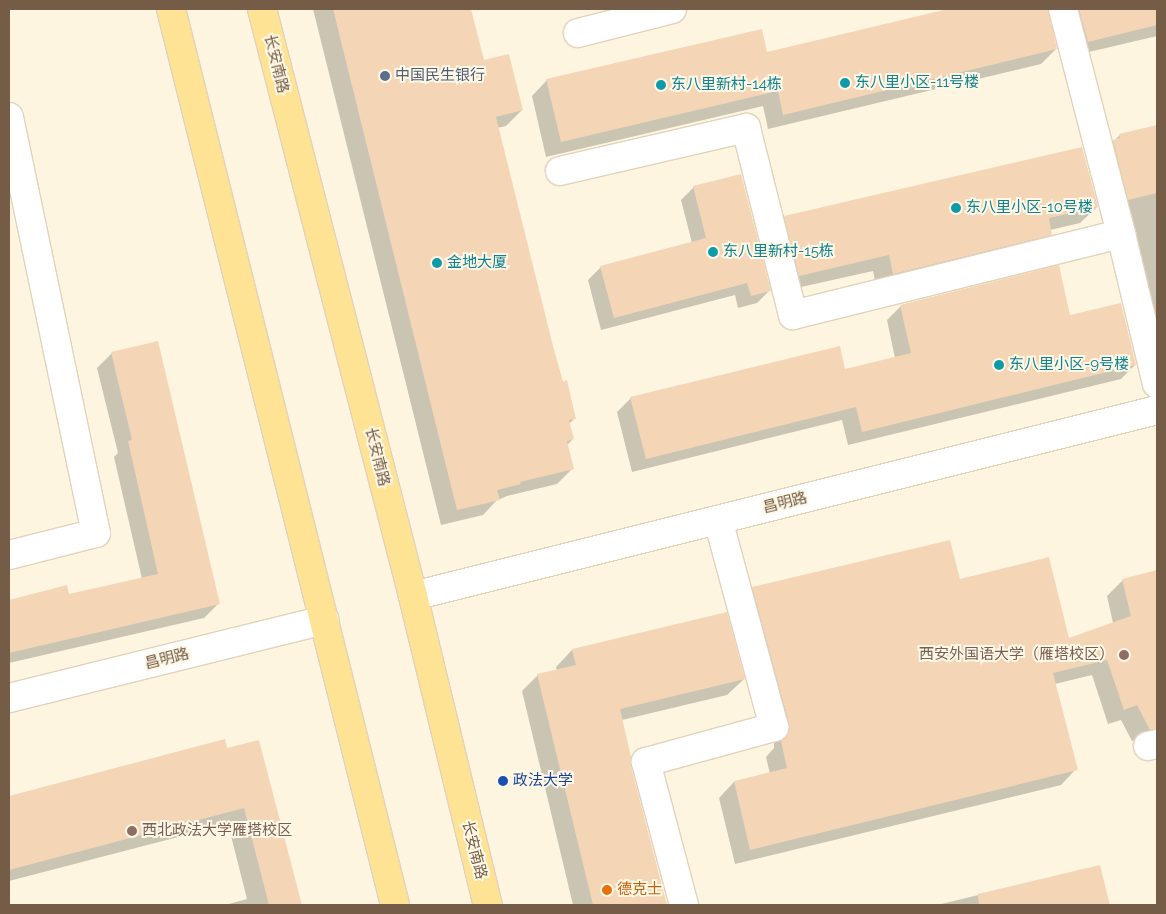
<!DOCTYPE html>
<html>
<head>
<meta charset="utf-8">
<style>
	body { margin:0 }
	#map { position:relative; width:1166px; height:914px; overflow:hidden; background:#fdf5e0; font-family:Raleway,"Noto Sans SC",sans-serif }
	div>[style] { position:absolute }
	.shadow>* { inset:0; background:#0003 }
	.building>* { inset:0; background:#f4d6b7 }
	.roads { filter:drop-shadow(1px 0 #e2d2bc) drop-shadow(-1px 0 #e2d2bc) drop-shadow(0 1px #e2d2bc) drop-shadow(0 -1px #e2d2bc) }
	.minor>* { height:28px; margin:-14px; padding:0 14px; transform-origin:14px; border-radius:14px; background:#fff }
	.major>* { height:28px; margin:-14px; padding:0 14px; transform-origin:14px; border-radius:14px; background:#ffe395 }
	.dots>* { width:14px; height:14px; translate:-50% -50%; box-sizing:border-box; border:2px solid #fff8e7; border-radius:50% }
	span { translate:-50% -50%; white-space:nowrap; text-align:center; line-height:1.15; -webkit-text-stroke:4px #fff8e7; paint-order:stroke }
	.street-label { font-size:15px; color:#755c46 }
	.service-label { font-size:15px; color:#4e5e75 }
	.left { translate:0 -50%; text-align:left }
	.culture-label { font-size:15px; color:#0d838f }
	.education-label { font-size:15px; color:#785e54 }
	.right { translate:-100% -50%; text-align:right }
	.transit-label { font-size:15px; color:#164399 }
	.food-label { font-size:15px; color:#c56008 }
	.frame { position:absolute; inset:0; border:10px solid #755c46; pointer-events:none }
</style>
</head>
<body>
<div id="map">
	<div class="shadow">
		<i style="clip-path:polygon(313px 9px,470px 9px,483px 62px,522px 110px,506px 126px,497px 128px,552px 346px,574px 419px,569px 424px,573px 439px,567px 445px,573px 468px,557px 484px,507px 496px,496px 501px,483px 515px,441px 525px)"></i>
		<i style="clip-path:polygon(953px 9px,1047px 9px,1056px 49px,1041px 64px,768px 129px,763px 106px,546px 157px,532px 96px,547px 80px,766px 53px)"></i>
		<i style="clip-path:polygon(1049px 9px,1157px 9px,1157px 36px,1072px 56px,1052px 9px)"></i>
		<i style="clip-path:polygon(1157px 126px,1157px 371px,1099px 156px,1120px 135px)"></i>
		<i style="clip-path:polygon(694px 187px,769px 291px,757px 303px,738px 308px,735px 295px,601px 330px,588px 280px,601px 267px,692px 243px,681px 200px)"></i>
		<i style="clip-path:polygon(1097px 207px,1080px 223px,1050px 230px,1051px 234px,1035px 251px,877px 290px,873px 271px,783px 291px,769px 233px,785px 217px)"></i>
		<i style="clip-path:polygon(901px 306px,1069px 316px,1135px 365px,1121px 379px,848px 445px,842px 420px,632px 472px,617px 412px,631px 398px,844px 371px,895px 358px,887px 320px)"></i>
		<i style="clip-path:polygon(157px 342px,219px 603px,204px 618px,9px 663px,9px 601px,66px 587px,68px 595px,142px 579px,114px 457px,118px 453px,97px 368px,111px 354px)"></i>
		<i style="clip-path:polygon(1157px 572px,1157px 734px,1132px 741px,1121px 720px,1108px 724px,1092px 675px,1055px 684px,1076px 769px,1061px 785px,735px 864px,719px 798px,734px 782px,770px 774px,766px 757px,774px 748px,774px 739px,737px 604px,753px 588px,959px 581px,1069px 640px,1113px 623px,1107px 596px,1123px 580px)"></i>
		<i style="clip-path:polygon(572px 650px,744px 679px,727px 695px,622px 720px,630px 766px,664px 905px,573px 905px,522px 691px,538px 675px,557px 671px,556px 667px)"></i>
		<i style="clip-path:polygon(224px 740px,226px 750px,258px 742px,301px 905px,225px 905px,247px 899px,228px 824px,9px 881px,9px 797px)"></i>
		<i style="clip-path:polygon(1099px 866px,1109px 905px,937px 905px)"></i>
	</div>
	<div class="building">
		<i style="clip-path:polygon(333px 9px,471px 9px,484px 60px,509px 54px,523px 110px,496px 117px,553px 346px,563px 382px,567px 380px,576px 419px,569px 420px,574px 439px,567px 441px,574px 469px,520px 482px,521px 484px,497px 490px,500px 500px,457px 510px)"></i>
		<i style="clip-path:polygon(948px 9px,1048px 9px,1057px 49px,783px 115px,778px 91px,561px 142px,546px 79px,762px 29px,767px 52px)"></i>
		<i style="clip-path:polygon(1079px 9px,1157px 9px,1157px 25px,1088px 42px)"></i>
		<i style="clip-path:polygon(1157px 125px,1157px 193px,1128px 200px,1113px 140px,1120px 138px,1119px 134px)"></i>
		<i style="clip-path:polygon(1082px 147px,1098px 207px,1049px 218px,1052px 235px,893px 274px,889px 255px,799px 276px,784px 216px)"></i>
		<i style="clip-path:polygon(741px 174px,771px 291px,751px 296px,747px 283px,614px 318px,600px 266px,706px 238px,693px 186px)"></i>
		<i style="clip-path:polygon(1059px 265px,1070px 315px,1121px 303px,1136px 365px,862px 432px,856px 407px,646px 459px,630px 397px,840px 346px,845px 369px,911px 353px,900px 305px)"></i>
		<i style="clip-path:polygon(158px 341px,220px 604px,9px 653px,9px 600px,67px 585px,69px 594px,158px 574px,128px 441px,132px 440px,111px 352px)"></i>
		<i style="clip-path:polygon(950px 540px,960px 579px,1049px 557px,1069px 638px,1131px 616px,1122px 579px,1157px 570px,1157px 729px,1150px 730px,1137px 705px,1124px 710px,1107px 660px,1053px 673px,1078px 770px,750px 850px,734px 781px,787px 768px,781px 741px,789px 731px,789px 723px,752px 587px)"></i>
		<i style="clip-path:polygon(727px 612px,745px 679px,620px 709px,631px 757px,631px 766px,667px 905px,593px 905px,537px 674px,576px 665px,572px 649px)"></i>
		<i style="clip-path:polygon(225px 739px,227px 748px,259px 740px,302px 905px,269px 905px,244px 808px,9px 870px,9px 796px)"></i>
		<i style="clip-path:polygon(1100px 865px,1110px 905px,979px 905px,978px 894px)"></i>
	</div>
	<div class="roads">
		<div class="minor">
			<i style="left:1063px;top:9px;width:232px;rotate:75.5deg"></i>
			<i style="left:1121px;top:234px;width:154px;rotate:76.5deg"></i>
			<i style="left:578px;top:33px;width:97px;rotate:-14.3deg"></i>
			<i style="left:9px;top:117px;width:425px;rotate:78.2deg"></i>
			<i style="left:96px;top:533px;width:90px;rotate:165.8deg"></i>
			<i style="left:560px;top:171px;width:191px;rotate:-13deg"></i>
			<i style="left:746px;top:128px;width:193px;rotate:75.9deg"></i>
			<i style="left:793px;top:315px;width:338px;rotate:-13.9deg"></i>
			<i style="left:413px;top:596px;width:767px;rotate:-14.04deg"></i>
			<i style="left:9px;top:698px;width:325px;rotate:-13.9deg"></i>
			<i style="left:1148px;top:746px;width:9px;rotate:-13deg"></i>
			<i style="left:684px;top:905px;width:148px;rotate:-104.9deg"></i>
			<i style="left:646px;top:762px;width:133px;rotate:-15.3deg"></i>
			<i style="left:774px;top:727px;width:214px;rotate:-105.1deg"></i>
		</div>
		<div class="major">
			<i style="left:171px;top:9px;width:924px;rotate:75.96deg"></i>
			<i style="left:262px;top:9px;width:606px;rotate:75.57deg"></i>
			<i style="left:413px;top:596px;width:318px;rotate:76.4deg"></i>
		</div>
	</div>
	<div class="dots">
		<i style="left:385px;top:76px;background:#5c6f8a"></i>
		<i style="left:845px;top:83px;background:#0f9aa8"></i>
		<i style="left:661px;top:85px;background:#0f9aa8"></i>
		<i style="left:956px;top:208px;background:#0f9aa8"></i>
		<i style="left:713px;top:252px;background:#0f9aa8"></i>
		<i style="left:437px;top:263px;background:#0f9aa8"></i>
		<i style="left:999px;top:365px;background:#0f9aa8"></i>
		<i style="left:1124px;top:655px;background:#8d6e63"></i>
		<i style="left:503px;top:781px;background:#1a4fb4"></i>
		<i style="left:132px;top:831px;background:#8d6e63"></i>
		<i style="left:607px;top:890px;background:#e8710a"></i>
	</div>
	<div class="street-label">
		<span style="left:276px;top:64px;rotate:76deg">长安南路</span>
		<span style="left:377px;top:457px;rotate:76deg">长安南路</span>
		<span style="left:785px;top:503px;rotate:-14deg">昌明路</span>
		<span style="left:167px;top:659px;rotate:-14deg">昌明路</span>
		<span style="left:474px;top:850px;rotate:76deg">长安南路</span>
	</div>
	<div class="service-label">
		<span class="left" style="left:395px;top:76px">中国民生银行</span>
	</div>
	<div class="culture-label">
		<span class="left" style="left:855px;top:83px">东八里小区-11号楼</span>
		<span class="left" style="left:671px;top:85px">东八里新村-14栋</span>
		<span class="left" style="left:966px;top:208px">东八里小区-10号楼</span>
		<span class="left" style="left:723px;top:252px">东八里新村-15栋</span>
		<span class="left" style="left:447px;top:263px">金地大厦</span>
		<span class="left" style="left:1009px;top:365px">东八里小区-9号楼</span>
	</div>
	<div class="education-label">
		<span class="right" style="left:1114px;top:655px">西安外国语大学（雁塔校区）</span>
		<span class="left" style="left:142px;top:831px">西北政法大学雁塔校区</span>
	</div>
	<div class="transit-label">
		<span class="left" style="left:513px;top:781px">政法大学</span>
	</div>
	<div class="food-label">
		<span class="left" style="left:617px;top:890px">德克士</span>
	</div>
	<div class="frame"></div>
</div>
</body>
</html>
